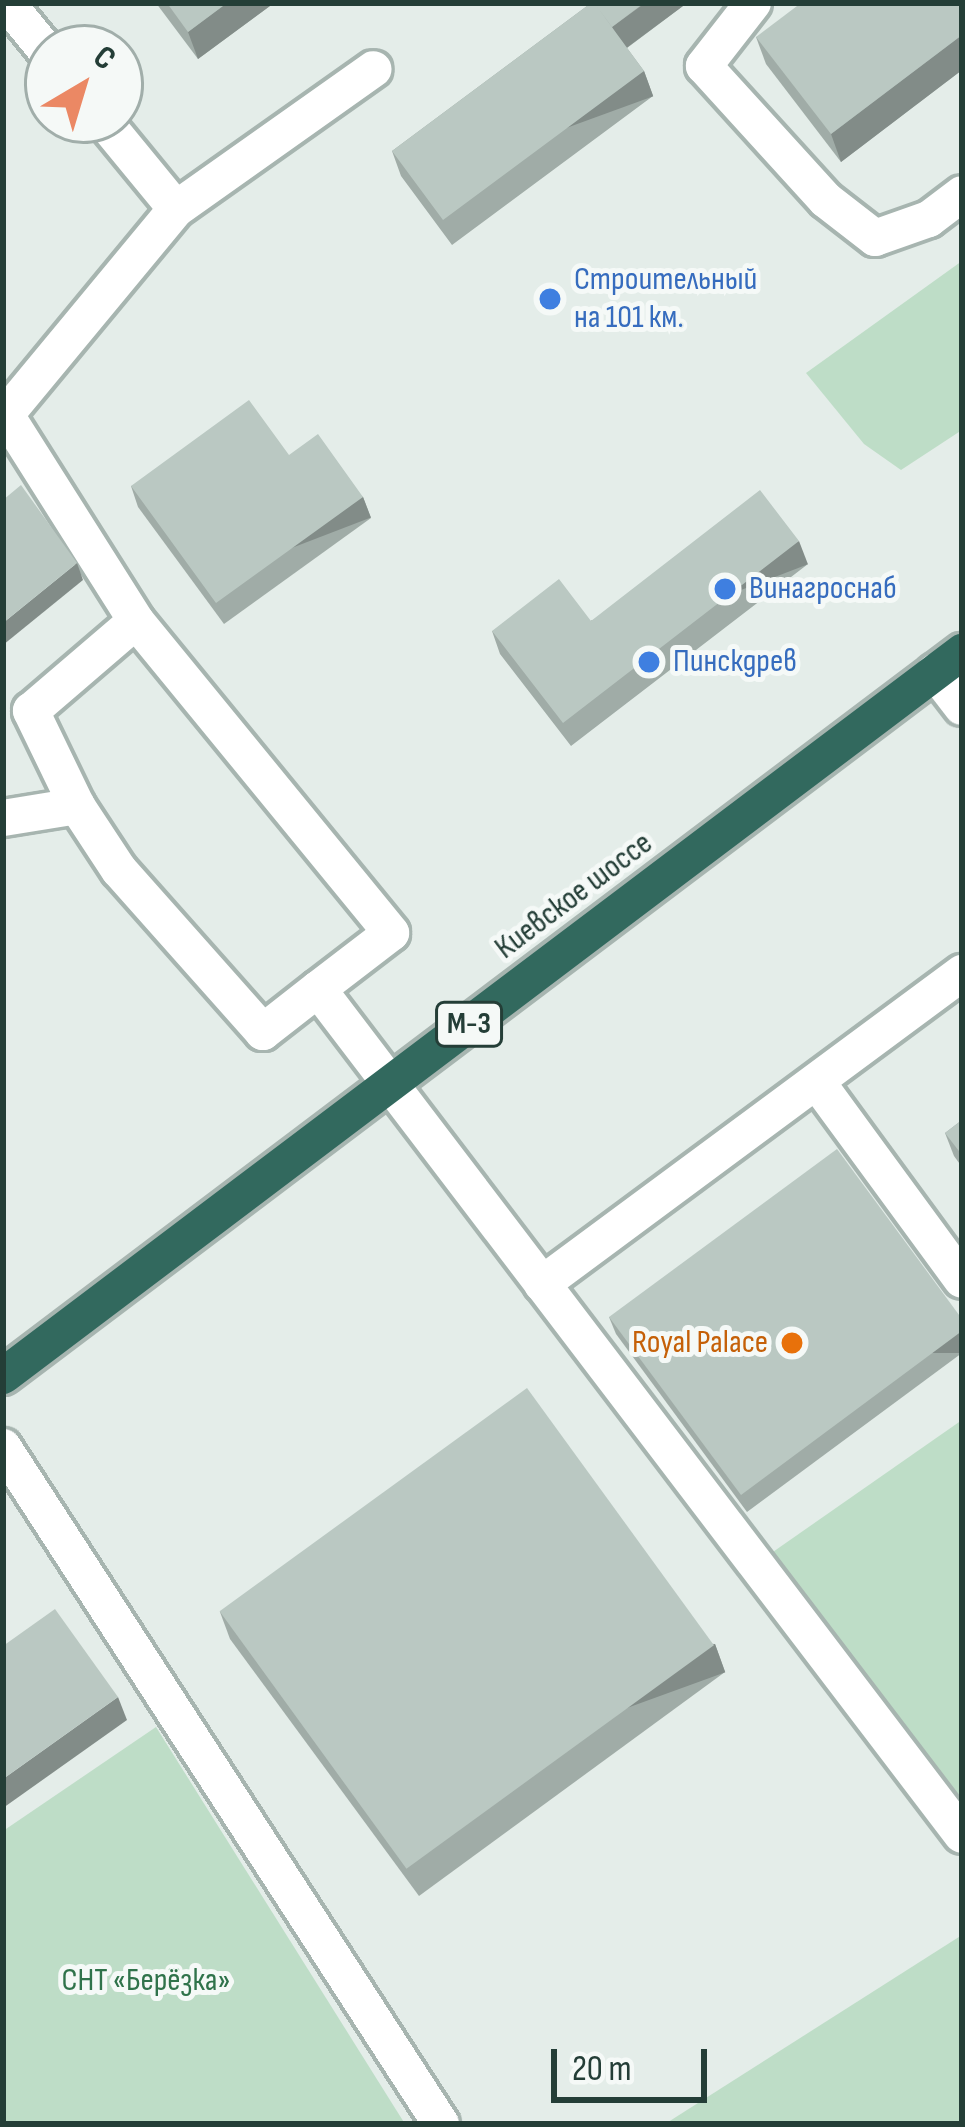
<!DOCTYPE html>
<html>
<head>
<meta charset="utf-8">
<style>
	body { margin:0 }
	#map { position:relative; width:965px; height:2127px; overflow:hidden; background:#e4ede9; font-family:"Sofia Sans Condensed",sans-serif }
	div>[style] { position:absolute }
	.green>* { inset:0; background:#beddc7 }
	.roads { filter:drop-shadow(3px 0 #a7b5b0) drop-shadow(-3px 0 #a7b5b0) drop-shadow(0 3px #a7b5b0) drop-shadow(0 -3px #a7b5b0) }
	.minor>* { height:36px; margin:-18px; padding:0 18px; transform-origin:18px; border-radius:18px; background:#fff }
	.highway>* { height:36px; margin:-18px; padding:0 18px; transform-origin:18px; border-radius:18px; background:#32695e }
	.wall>* { inset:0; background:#a0aca7 }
	.shaded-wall>* { inset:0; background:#828c88; transform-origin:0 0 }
	.building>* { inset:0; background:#bac8c2; transform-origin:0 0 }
	.dots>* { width:33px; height:33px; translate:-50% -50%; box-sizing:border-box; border:6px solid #f5f9f7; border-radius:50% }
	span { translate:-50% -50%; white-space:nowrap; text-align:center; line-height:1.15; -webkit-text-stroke:10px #f5f9f7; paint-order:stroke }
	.shield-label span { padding:3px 9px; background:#f5f9f7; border:3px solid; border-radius:9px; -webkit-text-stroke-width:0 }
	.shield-label { font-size:30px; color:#243e37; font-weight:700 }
	.shop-label { font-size:33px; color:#366cbe }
	.left { translate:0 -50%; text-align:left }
	.street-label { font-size:33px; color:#243e37 }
	.food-label { font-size:33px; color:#c56008 }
	.right { translate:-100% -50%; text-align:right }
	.park-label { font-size:33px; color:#30734b }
	.frame { position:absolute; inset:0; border:6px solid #243e37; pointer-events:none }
	.north { position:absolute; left:24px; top:24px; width:120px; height:120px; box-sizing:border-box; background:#f5f9f7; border:3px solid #a1aeaa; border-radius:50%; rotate:38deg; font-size:33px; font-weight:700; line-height:48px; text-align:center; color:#243e37 }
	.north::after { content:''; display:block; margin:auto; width:42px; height:54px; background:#eb8864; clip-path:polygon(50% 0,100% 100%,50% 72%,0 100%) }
	.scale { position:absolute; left:551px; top:2049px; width:156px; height:54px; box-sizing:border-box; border:6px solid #243e37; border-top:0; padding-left:15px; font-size:36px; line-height:42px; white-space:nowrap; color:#243e37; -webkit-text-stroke:9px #f5f9f7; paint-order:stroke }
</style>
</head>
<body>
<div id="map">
	<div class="green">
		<i style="clip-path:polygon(962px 261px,962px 430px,901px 470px,864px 444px,806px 373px)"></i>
		<i style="clip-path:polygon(962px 1420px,962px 1803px,770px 1554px)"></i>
		<i style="clip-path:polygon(156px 1727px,405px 2124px,3px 2124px,3px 1831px)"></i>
		<i style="clip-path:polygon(962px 1935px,962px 2124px,665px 2124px)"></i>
	</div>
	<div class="roads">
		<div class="minor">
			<i style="left:7px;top:3px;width:65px;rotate:50.6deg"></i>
			<i style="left:753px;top:3px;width:80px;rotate:127.9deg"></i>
			<i style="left:704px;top:66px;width:181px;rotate:47.7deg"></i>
			<i style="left:826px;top:200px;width:62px;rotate:37.8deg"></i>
			<i style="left:875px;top:238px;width:57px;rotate:-19.4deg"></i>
			<i style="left:929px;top:219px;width:41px;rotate:-37.1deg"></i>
			<i style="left:103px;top:120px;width:115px;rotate:50.6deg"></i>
			<i style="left:176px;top:209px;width:242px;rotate:-35.3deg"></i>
			<i style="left:6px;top:415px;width:244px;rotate:57.7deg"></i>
			<i style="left:3px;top:418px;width:271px;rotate:-50.4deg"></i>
			<i style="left:935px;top:672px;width:44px;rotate:52.4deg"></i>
			<i style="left:3px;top:818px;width:75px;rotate:-9.2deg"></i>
			<i style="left:318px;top:989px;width:70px;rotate:142deg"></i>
			<i style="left:263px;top:1032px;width:217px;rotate:-131.6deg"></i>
			<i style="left:119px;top:870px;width:77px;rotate:-123.3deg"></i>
			<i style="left:77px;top:806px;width:106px;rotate:-115.8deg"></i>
			<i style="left:31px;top:711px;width:138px;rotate:-40.6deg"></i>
			<i style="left:136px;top:621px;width:403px;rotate:50.7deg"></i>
			<i style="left:391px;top:933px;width:92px;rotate:142.5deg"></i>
			<i style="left:318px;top:989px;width:1063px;rotate:52.72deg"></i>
			<i style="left:817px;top:1082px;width:245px;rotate:53.8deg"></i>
			<i style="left:542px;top:1284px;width:523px;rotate:-36.52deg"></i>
			<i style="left:3px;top:1447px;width:806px;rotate:57.1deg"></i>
		</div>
		<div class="highway">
			<i style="left:3px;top:1376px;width:1202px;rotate:-37.05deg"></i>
		</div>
	</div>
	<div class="wall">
		<i style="clip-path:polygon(156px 3px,274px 3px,198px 59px)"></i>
		<i style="clip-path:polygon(585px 3px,687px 3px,627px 48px,644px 71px,653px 96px,452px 245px,401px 176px,392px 151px,587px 6px)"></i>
		<i style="clip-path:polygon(962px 3px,962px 70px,841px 162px,766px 64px,756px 37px)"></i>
		<i style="clip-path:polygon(289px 455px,363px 497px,371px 518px,224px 624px,138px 507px,131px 486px)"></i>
		<i style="clip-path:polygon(808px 564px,571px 746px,500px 654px,492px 631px,591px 621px)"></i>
		<i style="clip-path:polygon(962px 1120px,962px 1167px,954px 1156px,945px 1133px)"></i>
		<i style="clip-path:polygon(609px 1317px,962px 1319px,962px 1353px,747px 1512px,616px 1334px)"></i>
		<i style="clip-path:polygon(220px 1612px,715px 1644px,725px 1672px,419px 1896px,230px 1639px)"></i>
	</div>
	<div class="shaded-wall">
		<i style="clip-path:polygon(227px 3px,274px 3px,198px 59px,188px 32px)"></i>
		<i style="clip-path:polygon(645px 3px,687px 3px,621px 52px,612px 27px)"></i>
		<i style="clip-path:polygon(962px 35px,962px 70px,841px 162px,831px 134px)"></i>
		<i style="left:644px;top:71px;width:27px;height:250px;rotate:70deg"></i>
		<i style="left:363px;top:497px;width:22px;height:181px;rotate:69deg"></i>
		<i style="left:799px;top:541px;width:25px;height:298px;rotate:69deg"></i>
		<i style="clip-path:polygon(77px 563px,83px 580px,3px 645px,3px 623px)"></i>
		<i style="left:962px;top:1331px;width:22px;height:275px;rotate:90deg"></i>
		<i style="left:715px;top:1644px;width:30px;height:379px;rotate:70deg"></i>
		<i style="clip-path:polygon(118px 1697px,127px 1720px,3px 1808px,3px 1779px)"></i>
	</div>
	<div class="building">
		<i style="clip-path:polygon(167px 3px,227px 3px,188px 32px)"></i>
		<i style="clip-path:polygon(591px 3px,644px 3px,612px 27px,595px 4px,644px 71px,443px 220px,392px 151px)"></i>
		<i style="clip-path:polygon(801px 3px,962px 3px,962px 35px,831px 134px,756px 37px)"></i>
		<i style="clip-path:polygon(249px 400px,289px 455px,318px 434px,363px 497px,216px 603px,131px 486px)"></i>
		<i style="clip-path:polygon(21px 485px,77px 563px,3px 623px,3px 500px)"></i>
		<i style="clip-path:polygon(760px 490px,799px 541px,563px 723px,492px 631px,559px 579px,591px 621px)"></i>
		<i style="clip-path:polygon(962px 1120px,962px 1155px,945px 1133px)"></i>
		<i style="clip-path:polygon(837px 1149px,962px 1319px,962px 1331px,741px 1495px,609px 1317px)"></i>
		<i style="left:527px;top:1388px;width:318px;height:380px;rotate:54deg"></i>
		<i style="clip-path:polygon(55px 1609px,118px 1697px,3px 1779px,3px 1646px)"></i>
	</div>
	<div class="dots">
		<i style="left:550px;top:299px;background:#3f7fe0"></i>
		<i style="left:725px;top:589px;background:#3f7fe0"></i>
		<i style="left:649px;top:662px;background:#3f7fe0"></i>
		<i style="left:792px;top:1343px;background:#e8710a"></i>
	</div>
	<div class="shield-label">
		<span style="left:469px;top:1024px">М-3</span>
	</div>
	<div class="shop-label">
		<span class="left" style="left:574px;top:299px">Строительный<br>на 101 км.</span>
		<span class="left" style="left:749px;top:589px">Винагроснаб</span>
		<span class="left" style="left:673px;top:662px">Пинскдрев</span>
	</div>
	<div class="street-label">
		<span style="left:574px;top:896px;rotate:-37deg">Киевское шоссе</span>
	</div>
	<div class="food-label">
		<span class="right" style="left:768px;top:1343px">Royal Palace</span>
	</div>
	<div class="park-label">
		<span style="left:146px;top:1981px">СНТ «Берёзка»</span>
	</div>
	<div class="frame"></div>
	<div class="north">С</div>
	<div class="scale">20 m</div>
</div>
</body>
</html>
